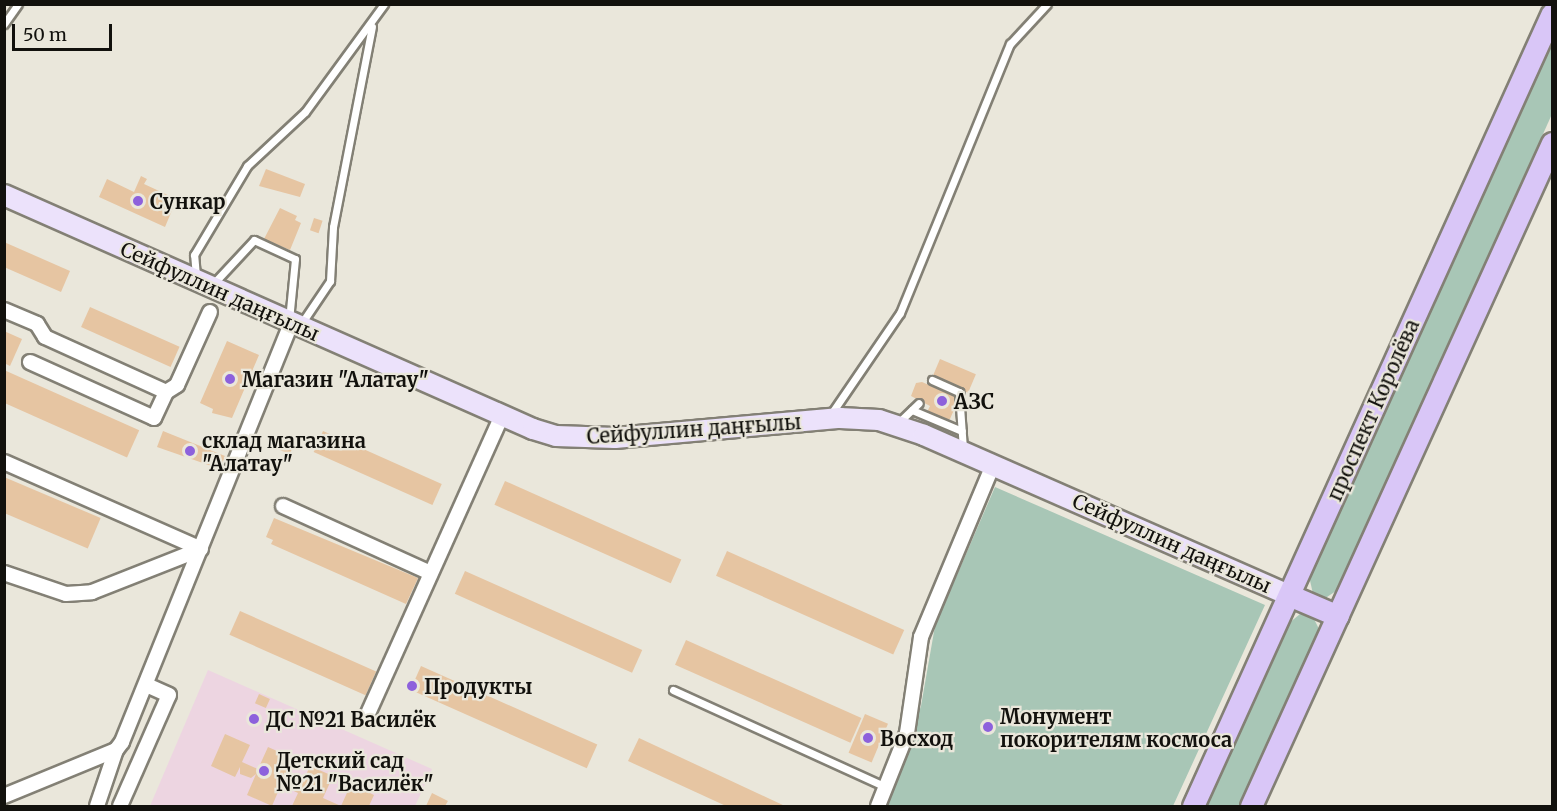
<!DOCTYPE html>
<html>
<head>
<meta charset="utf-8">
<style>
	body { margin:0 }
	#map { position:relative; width:1557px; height:811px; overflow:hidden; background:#eae7db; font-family:Merriweather,serif }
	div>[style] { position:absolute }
	.education>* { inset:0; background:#edd5e1 }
	.green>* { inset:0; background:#a8c6b6 }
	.building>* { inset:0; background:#e6c5a2; transform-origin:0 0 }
	.roads { filter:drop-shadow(2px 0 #838075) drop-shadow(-2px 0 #838075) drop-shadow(0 2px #838075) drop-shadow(0 -2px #838075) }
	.lane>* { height:7px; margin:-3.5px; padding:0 3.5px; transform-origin:3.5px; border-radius:3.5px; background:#fff }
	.street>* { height:14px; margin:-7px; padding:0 7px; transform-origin:7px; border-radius:7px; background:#fff }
	.secondary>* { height:20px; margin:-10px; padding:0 10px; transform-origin:10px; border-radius:10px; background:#ece2fb }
	.primary>* { height:21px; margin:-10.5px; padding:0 10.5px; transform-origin:10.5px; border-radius:10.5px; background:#d9c6f7 }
	.dots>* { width:16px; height:16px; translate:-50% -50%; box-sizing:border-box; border:3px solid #eae7db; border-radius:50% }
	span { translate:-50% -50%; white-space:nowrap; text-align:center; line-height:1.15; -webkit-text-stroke:4.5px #eae7db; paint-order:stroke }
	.poi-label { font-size:20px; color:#12110d; font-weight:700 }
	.left { translate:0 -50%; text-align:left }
	.street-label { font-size:20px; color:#12110d }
	.frame { position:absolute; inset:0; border:6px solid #12110d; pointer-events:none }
	.scale { position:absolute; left:12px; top:24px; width:100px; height:27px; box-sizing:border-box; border:3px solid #12110d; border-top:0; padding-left:8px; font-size:18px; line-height:21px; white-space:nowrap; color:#12110d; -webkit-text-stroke:4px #eae7db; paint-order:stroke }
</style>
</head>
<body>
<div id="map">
	<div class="education">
		<i style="clip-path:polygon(208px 670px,432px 769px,415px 806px,150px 806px)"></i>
	</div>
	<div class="green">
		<i style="clip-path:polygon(1552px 39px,1552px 114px,1339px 589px,1324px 599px,1313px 594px,1309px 576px)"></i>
		<i style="clip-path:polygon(995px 487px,1265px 605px,1173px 806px,886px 806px,921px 706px,935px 626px)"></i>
		<i style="clip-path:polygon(1300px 614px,1313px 617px,1320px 631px,1242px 806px,1205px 806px,1288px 624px)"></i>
	</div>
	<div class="building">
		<i style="clip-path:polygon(266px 169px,305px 184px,300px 197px,259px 186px)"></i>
		<i style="clip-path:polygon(141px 176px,147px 179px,144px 184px,170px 196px,166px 205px,173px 208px,165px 227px,99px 197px,107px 179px,134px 192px)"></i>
		<i style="clip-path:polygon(280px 208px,297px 216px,295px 220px,301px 223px,290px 250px,264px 239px)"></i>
		<i style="left:314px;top:218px;width:9px;height:13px;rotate:18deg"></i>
		<i style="clip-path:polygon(4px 242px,70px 271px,61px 292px,4px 267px)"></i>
		<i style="left:90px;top:307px;width:98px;height:22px;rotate:24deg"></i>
		<i style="clip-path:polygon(4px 331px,22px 339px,10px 366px,4px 363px)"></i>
		<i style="clip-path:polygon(227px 341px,259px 355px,232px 418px,212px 413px,213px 409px,200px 403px)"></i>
		<i style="left:940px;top:359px;width:39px;height:20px;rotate:23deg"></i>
		<i style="left:4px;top:370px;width:148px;height:30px;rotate:24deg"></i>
		<i style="clip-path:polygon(922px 382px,959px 398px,950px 419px,944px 421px,926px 414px,930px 406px,911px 396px,916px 383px)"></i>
		<i style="clip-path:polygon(163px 431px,225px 456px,220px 469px,157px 447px)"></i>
		<i style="left:323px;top:431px;width:130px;height:23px;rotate:24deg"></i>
		<i style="left:275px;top:438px;width:20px;height:9px;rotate:24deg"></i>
		<i style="left:4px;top:477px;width:105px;height:33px;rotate:23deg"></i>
		<i style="left:505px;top:481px;width:193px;height:26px;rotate:24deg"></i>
		<i style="clip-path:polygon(274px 518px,418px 578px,406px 604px,271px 544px,273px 540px,266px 537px)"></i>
		<i style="left:727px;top:551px;width:194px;height:27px;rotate:24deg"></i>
		<i style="left:465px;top:571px;width:194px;height:25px;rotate:24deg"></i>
		<i style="left:240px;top:611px;width:149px;height:26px;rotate:24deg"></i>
		<i style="left:686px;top:640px;width:192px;height:27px;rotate:24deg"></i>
		<i style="left:421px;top:666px;width:193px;height:26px;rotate:24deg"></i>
		<i style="left:259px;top:694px;width:12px;height:10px;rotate:24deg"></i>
		<i style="left:865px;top:714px;width:25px;height:42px;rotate:23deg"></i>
		<i style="clip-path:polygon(225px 734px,250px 745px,242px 762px,258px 769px,268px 747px,293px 758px,283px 780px,300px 788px,310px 766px,333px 776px,323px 798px,341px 806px,351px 784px,374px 795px,369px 806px,292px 806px,298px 793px,281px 785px,272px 806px,247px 795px,256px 774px,251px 778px,240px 774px,240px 767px,235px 777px,211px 766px)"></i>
		<i style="clip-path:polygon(639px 738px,785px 806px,726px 806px,628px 761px)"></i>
		<i style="clip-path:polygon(432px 793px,448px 801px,445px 806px,426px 806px)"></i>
	</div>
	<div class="roads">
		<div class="lane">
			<i style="left:4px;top:24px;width:24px;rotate:-55deg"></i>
			<i style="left:196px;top:276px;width:21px;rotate:-95deg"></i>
			<i style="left:194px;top:255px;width:104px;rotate:-59.2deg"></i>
			<i style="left:247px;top:166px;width:79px;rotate:-43deg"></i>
			<i style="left:305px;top:112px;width:134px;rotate:-53.8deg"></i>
			<i style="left:213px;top:284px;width:60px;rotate:-47deg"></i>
			<i style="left:254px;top:240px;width:45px;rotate:24.9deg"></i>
			<i style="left:295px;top:259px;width:61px;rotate:95.6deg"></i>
			<i style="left:301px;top:324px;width:52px;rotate:-56deg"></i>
			<i style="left:330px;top:281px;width:54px;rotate:-86.8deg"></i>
			<i style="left:333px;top:227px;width:204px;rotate:-79deg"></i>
			<i style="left:932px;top:380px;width:30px;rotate:24deg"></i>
			<i style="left:959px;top:392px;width:57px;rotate:86deg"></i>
			<i style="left:912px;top:410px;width:54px;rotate:22.8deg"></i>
			<i style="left:831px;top:414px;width:122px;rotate:-55.7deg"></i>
			<i style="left:900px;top:313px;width:291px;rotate:-67.8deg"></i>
			<i style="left:1010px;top:44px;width:54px;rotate:-47.2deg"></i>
			<i style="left:897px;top:424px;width:30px;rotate:-44deg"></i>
			<i style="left:673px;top:690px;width:234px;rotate:24.5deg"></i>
		</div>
		<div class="street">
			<i style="left:4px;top:310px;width:36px;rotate:23deg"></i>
			<i style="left:37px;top:324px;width:15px;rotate:58deg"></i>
			<i style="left:45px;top:337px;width:133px;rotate:24.4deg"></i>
			<i style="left:166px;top:392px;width:13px;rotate:-32deg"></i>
			<i style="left:177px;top:385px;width:80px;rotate:-65.7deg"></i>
			<i style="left:30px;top:362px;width:136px;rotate:24.3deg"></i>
			<i style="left:154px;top:418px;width:29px;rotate:-65deg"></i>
			<i style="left:4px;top:462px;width:215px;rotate:23.8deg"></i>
			<i style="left:283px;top:506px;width:162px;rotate:24.4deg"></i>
			<i style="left:4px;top:573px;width:65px;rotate:18.7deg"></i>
			<i style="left:66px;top:594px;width:26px;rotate:-4deg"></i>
			<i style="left:92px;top:592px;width:117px;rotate:-21.5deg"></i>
			<i style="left:366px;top:718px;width:332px;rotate:-65.8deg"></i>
			<i style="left:4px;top:796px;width:121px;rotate:-22.3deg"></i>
			<i style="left:116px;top:750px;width:10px;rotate:-53deg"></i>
			<i style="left:122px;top:742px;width:452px;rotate:-68deg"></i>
			<i style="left:97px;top:806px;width:59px;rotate:-71.3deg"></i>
			<i style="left:120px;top:806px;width:121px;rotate:-66.2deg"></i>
			<i style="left:169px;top:695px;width:24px;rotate:-156deg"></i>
			<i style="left:878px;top:806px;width:79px;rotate:-68.3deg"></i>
			<i style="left:907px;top:733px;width:97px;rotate:-81.7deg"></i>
			<i style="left:921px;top:637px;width:186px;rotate:-67.3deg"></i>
		</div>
		<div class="secondary">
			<i style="left:4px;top:195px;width:578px;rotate:23.86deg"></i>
			<i style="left:533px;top:429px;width:24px;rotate:17deg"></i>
			<i style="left:556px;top:436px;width:59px;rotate:1.9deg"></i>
			<i style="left:615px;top:438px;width:226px;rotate:-5.1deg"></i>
			<i style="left:840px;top:418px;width:39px;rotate:3deg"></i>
			<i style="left:879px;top:420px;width:47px;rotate:18.4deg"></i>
			<i style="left:924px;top:435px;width:399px;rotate:23.7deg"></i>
		</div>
		<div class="primary">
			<i style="left:1289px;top:595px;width:53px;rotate:23.2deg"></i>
			<i style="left:1193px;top:806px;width:870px;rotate:-65.64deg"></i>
			<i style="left:1251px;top:806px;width:728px;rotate:-65.58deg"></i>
		</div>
	</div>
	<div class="dots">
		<i style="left:138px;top:201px;background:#8d61dc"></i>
		<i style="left:230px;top:379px;background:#8d61dc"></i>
		<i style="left:942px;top:401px;background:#8d61dc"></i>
		<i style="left:190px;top:451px;background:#8d61dc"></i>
		<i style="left:412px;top:686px;background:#8d61dc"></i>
		<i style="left:254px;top:719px;background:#8d61dc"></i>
		<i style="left:988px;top:727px;background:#8d61dc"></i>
		<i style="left:868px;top:738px;background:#8d61dc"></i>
		<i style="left:264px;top:771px;background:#8d61dc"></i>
	</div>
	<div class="poi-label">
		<span class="left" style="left:150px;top:201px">Сункар</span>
		<span class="left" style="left:242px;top:379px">Магазин "Алатау"</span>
		<span class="left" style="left:954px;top:401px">АЗС</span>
		<span class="left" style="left:202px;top:452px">склад магазина<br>"Алатау"</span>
		<span class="left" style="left:424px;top:686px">Продукты</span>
		<span class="left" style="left:1000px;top:728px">Монумент<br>покорителям космоса</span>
		<span class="left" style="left:266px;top:719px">ДС №21 Василёк</span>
		<span class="left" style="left:880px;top:738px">Восход</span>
		<span class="left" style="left:276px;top:772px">Детский сад<br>№21 "Василёк"</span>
	</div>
	<div class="street-label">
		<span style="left:220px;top:291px;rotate:24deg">Сейфуллин даңғылы</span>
		<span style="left:1373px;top:410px;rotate:-66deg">проспект Королёва</span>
		<span style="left:694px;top:429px;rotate:-4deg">Сейфуллин даңғылы</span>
		<span style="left:1172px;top:543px;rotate:24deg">Сейфуллин даңғылы</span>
	</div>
	<div class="frame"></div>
	<div class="scale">50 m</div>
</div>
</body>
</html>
